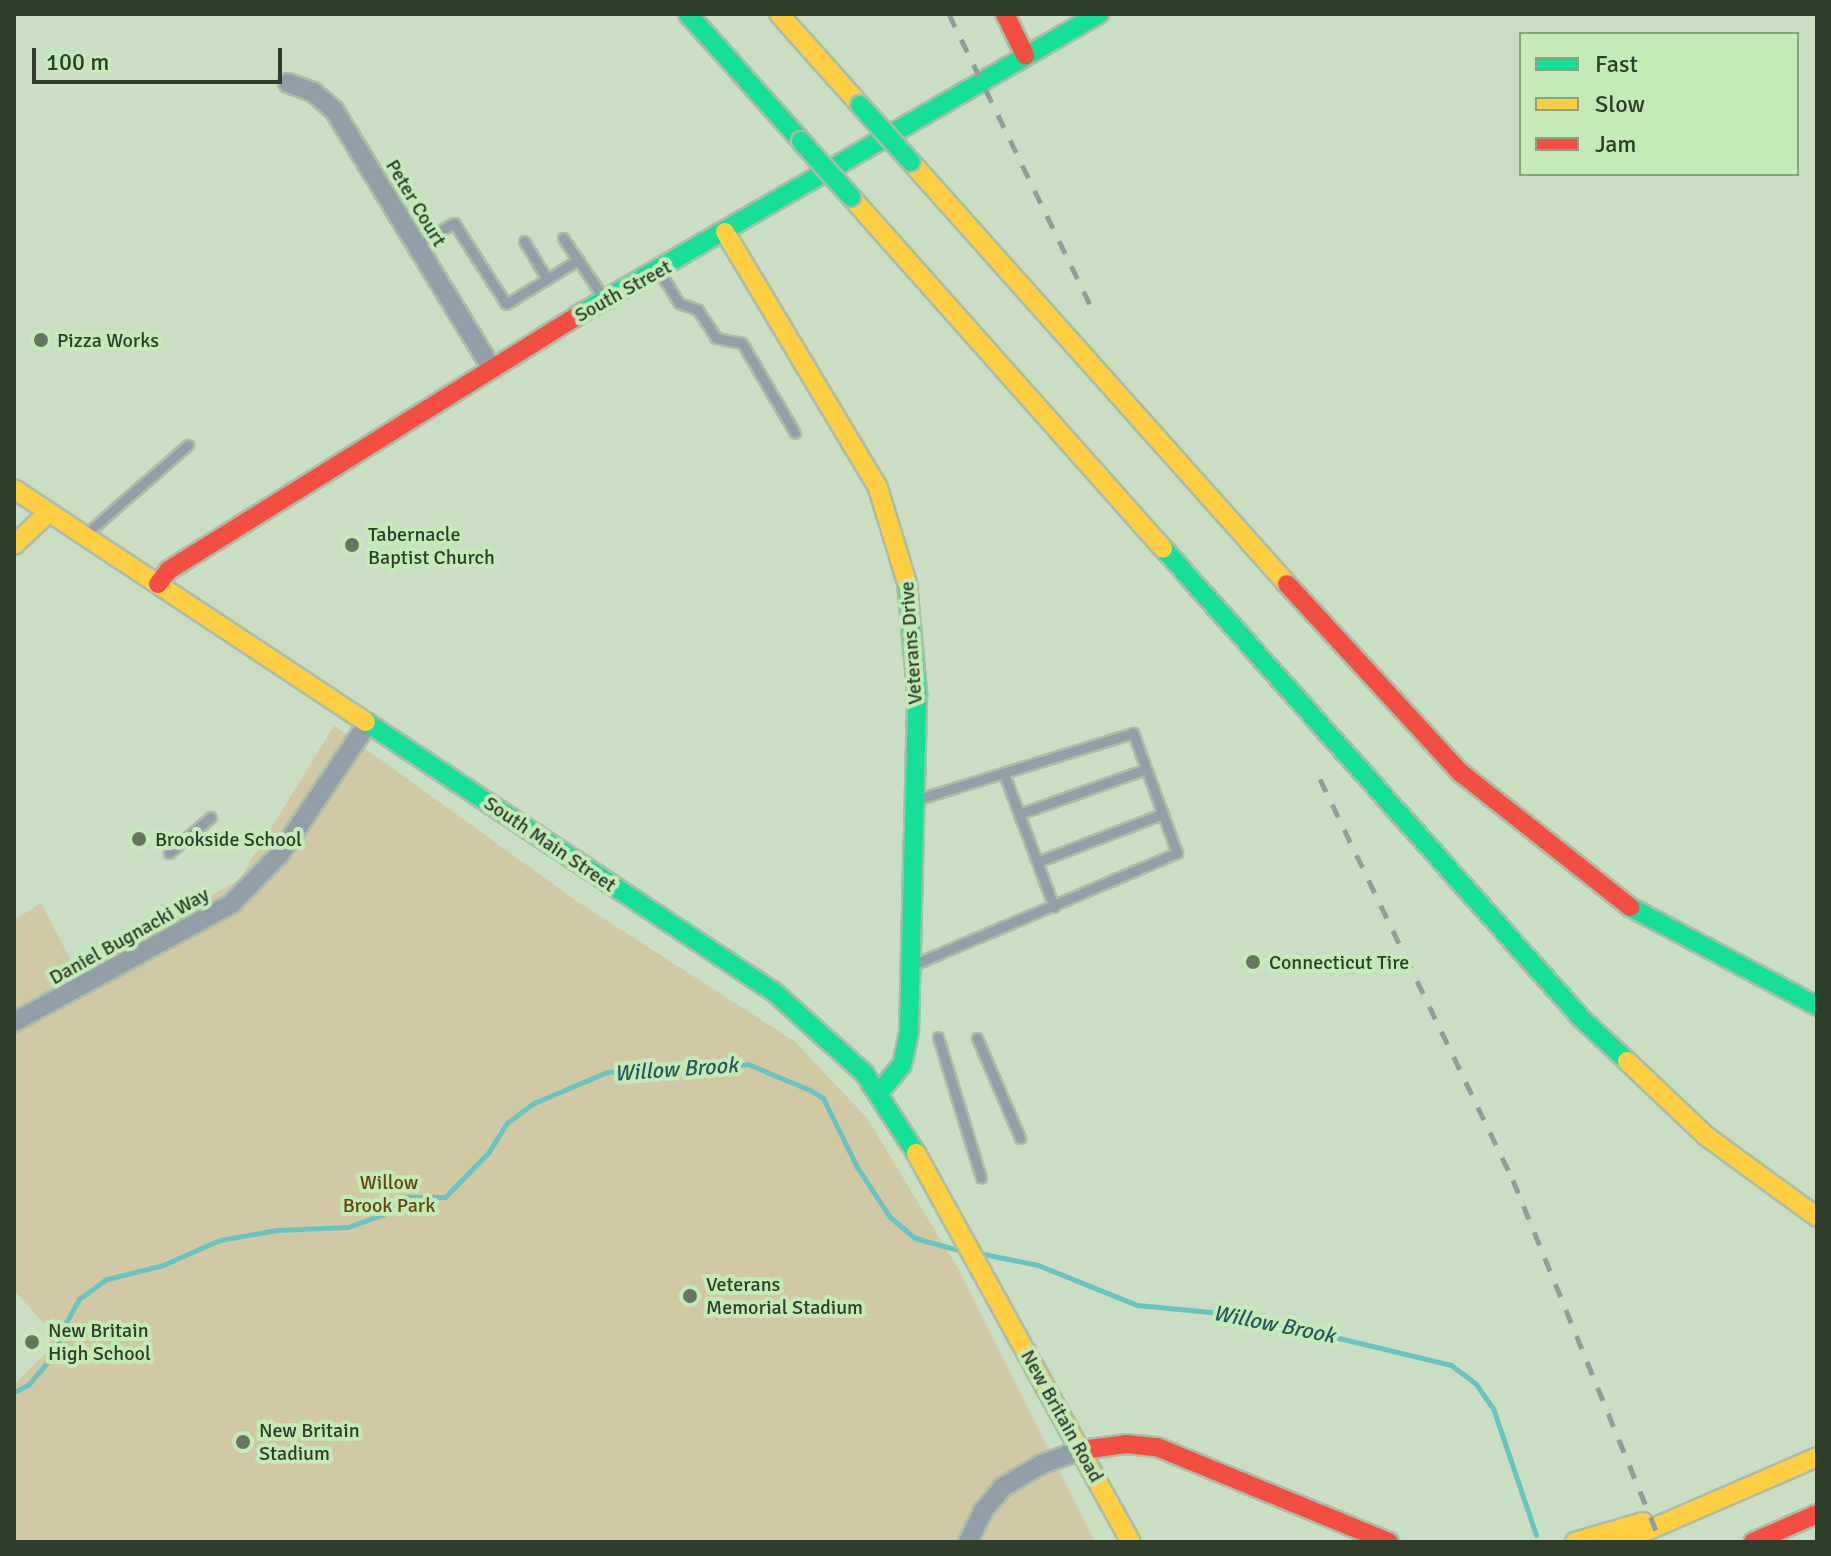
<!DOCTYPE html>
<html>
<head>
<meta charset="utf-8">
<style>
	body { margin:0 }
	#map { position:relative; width:1831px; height:1556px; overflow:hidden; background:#c9dec3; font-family:Signika,sans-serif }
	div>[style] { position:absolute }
	.green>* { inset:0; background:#d0c9a4 }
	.stream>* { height:5px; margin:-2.5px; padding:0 2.5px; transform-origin:2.5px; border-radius:2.5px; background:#69c4bf }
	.roads { filter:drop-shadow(2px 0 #acbca7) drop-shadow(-2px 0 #acbca7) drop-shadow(0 2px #acbca7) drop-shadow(0 -2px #acbca7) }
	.lane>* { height:9px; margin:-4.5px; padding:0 4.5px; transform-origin:4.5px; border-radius:4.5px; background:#939fa8 }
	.street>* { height:18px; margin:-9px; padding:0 9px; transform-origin:9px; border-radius:9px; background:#939fa8 }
	.fast>* { height:18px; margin:-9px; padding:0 9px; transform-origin:9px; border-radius:9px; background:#16e098 }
	.slow>* { height:18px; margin:-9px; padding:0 9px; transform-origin:9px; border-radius:9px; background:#ffcf43 }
	.jam>* { height:18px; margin:-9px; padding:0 9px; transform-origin:9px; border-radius:9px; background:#f24e42 }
	.rail>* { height:5px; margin-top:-2.5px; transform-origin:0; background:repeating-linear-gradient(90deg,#919e98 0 14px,transparent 0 28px) }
	.bridges { filter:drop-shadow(2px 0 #acbca7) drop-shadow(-2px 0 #acbca7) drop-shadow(0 2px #acbca7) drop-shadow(0 -2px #acbca7) }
	.fast-bridge>* { height:18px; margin:-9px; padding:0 9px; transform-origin:9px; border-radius:9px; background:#16e098 }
	.dots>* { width:22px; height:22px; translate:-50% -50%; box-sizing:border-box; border:4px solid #c3eab7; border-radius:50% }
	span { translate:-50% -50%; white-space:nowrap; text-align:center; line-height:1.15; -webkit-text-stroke:8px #c3eab7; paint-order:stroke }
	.street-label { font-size:20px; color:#2f3e2a }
	.poi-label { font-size:20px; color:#2f3e2a }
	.left { translate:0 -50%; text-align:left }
	.park-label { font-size:20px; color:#64460c }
	.water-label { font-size:22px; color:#26595b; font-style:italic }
	.frame { position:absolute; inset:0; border:16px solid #2f3e2a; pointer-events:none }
	.legend { position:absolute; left:1519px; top:32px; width:280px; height:144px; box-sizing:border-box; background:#c3eab7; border:2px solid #88a57f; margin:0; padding:10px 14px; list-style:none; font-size:24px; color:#2f3e2a }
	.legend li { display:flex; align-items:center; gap:16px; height:40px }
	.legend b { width:40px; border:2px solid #88a57f }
	.scale { position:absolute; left:32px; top:48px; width:250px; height:36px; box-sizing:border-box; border:4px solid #2f3e2a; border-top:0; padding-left:10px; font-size:24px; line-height:28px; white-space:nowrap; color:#2f3e2a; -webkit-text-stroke:6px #c3eab7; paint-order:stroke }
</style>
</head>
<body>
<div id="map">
	<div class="green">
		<i style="clip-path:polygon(334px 726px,578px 902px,794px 1041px,867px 1118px,959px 1270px,1095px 1542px,14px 1542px,14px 1385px,48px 1351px,51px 1332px,14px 1290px,14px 920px,41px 903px,76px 970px,239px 880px)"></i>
	</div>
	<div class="stream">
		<i style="left:983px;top:1254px;width:56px;rotate:11.3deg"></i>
		<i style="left:1038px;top:1265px;width:107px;rotate:22deg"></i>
		<i style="left:1137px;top:1305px;width:106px;rotate:5.4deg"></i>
		<i style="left:1243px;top:1315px;width:214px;rotate:13.5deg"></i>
		<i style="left:1451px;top:1365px;width:31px;rotate:37deg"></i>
		<i style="left:1476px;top:1384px;width:29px;rotate:55deg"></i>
		<i style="left:1493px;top:1408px;width:134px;rotate:71.3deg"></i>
		<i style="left:14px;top:1392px;width:16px;rotate:-27deg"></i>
		<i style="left:28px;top:1385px;width:45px;rotate:-49.5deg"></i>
		<i style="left:57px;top:1351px;width:16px;rotate:-83deg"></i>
		<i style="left:59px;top:1335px;width:41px;rotate:-60.9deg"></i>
		<i style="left:79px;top:1299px;width:34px;rotate:-36deg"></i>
		<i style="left:107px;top:1279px;width:58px;rotate:-14deg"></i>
		<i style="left:163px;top:1265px;width:62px;rotate:-23.7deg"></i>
		<i style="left:220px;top:1240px;width:58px;rotate:-10deg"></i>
		<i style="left:277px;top:1230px;width:71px;rotate:-2.4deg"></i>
		<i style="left:348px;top:1227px;width:37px;rotate:-20deg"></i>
		<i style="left:383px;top:1214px;width:28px;rotate:-38deg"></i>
		<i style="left:405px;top:1197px;width:40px"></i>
		<i style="left:445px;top:1197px;width:62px;rotate:-45.7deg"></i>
		<i style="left:488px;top:1153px;width:36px;rotate:-58deg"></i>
		<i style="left:507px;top:1123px;width:34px;rotate:-37deg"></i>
		<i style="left:534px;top:1103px;width:79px;rotate:-23deg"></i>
		<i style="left:607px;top:1072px;width:141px;rotate:-3.2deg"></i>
		<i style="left:748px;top:1064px;width:67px;rotate:22.8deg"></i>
		<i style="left:810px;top:1090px;width:15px;rotate:32deg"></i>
		<i style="left:823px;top:1098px;width:77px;rotate:63.8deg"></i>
		<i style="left:857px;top:1167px;width:60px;rotate:56.6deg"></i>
		<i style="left:890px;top:1217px;width:33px;rotate:40deg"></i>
		<i style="left:915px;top:1238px;width:45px;rotate:15.6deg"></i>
	</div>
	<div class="roads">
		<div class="lane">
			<i style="left:563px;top:238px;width:27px;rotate:56deg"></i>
			<i style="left:524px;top:241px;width:44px;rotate:58.8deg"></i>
			<i style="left:416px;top:245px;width:44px;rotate:-30.1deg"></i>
			<i style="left:454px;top:223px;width:96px;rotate:57.3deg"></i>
			<i style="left:506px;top:304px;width:84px;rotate:-31.4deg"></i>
			<i style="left:578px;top:260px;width:45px;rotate:56deg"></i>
			<i style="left:659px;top:271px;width:38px;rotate:58deg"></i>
			<i style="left:679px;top:303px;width:20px;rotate:20deg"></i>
			<i style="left:698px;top:310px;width:33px;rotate:57deg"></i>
			<i style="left:716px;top:338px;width:26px;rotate:11deg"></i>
			<i style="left:742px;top:343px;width:104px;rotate:59.5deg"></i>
			<i style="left:87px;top:533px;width:134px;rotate:-41.1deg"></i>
			<i style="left:1004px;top:774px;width:142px;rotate:69.4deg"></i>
			<i style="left:1019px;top:814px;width:135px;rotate:-19.5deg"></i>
			<i style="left:169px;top:853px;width:55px;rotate:-40.6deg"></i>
			<i style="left:1037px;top:862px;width:134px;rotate:-21deg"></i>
			<i style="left:915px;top:964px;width:285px;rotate:-23deg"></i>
			<i style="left:1177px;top:853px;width:128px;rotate:-110.1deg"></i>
			<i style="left:1133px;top:733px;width:224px;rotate:162.9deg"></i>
			<i style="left:938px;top:1037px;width:147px;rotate:73deg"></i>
			<i style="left:977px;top:1038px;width:109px;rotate:66.7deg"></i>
		</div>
		<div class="street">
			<i style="left:288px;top:83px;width:27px;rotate:20deg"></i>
			<i style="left:313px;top:92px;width:28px;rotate:41deg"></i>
			<i style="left:334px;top:110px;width:300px;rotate:58.6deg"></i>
			<i style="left:14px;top:1022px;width:247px;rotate:-28.5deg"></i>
			<i style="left:231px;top:904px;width:70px;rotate:-45.6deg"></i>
			<i style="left:280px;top:854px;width:158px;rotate:-56.1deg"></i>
			<i style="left:968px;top:1542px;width:34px;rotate:-64deg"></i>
			<i style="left:983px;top:1511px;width:31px;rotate:-50deg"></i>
			<i style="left:1003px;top:1487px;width:45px;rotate:-30.5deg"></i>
			<i style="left:1042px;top:1464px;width:41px;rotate:-19.7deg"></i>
		</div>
		<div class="fast">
			<i style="left:688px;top:14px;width:170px;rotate:48.3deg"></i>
			<i style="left:578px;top:315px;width:602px;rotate:-30.02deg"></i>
			<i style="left:1163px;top:548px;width:629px;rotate:48.35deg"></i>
			<i style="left:1581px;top:1018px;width:63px;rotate:43.1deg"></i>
			<i style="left:366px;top:722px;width:489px;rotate:33.5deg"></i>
			<i style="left:774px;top:992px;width:121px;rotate:42deg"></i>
			<i style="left:864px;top:1073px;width:95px;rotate:57deg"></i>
			<i style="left:1630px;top:907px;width:212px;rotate:27.9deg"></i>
			<i style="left:879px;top:1093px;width:36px;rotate:-51deg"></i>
			<i style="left:902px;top:1065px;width:35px;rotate:-78deg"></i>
			<i style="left:909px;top:1031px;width:339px;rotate:-88.6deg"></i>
			<i style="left:917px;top:692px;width:109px;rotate:-95.2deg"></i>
		</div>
		<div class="slow">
			<i style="left:779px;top:14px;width:122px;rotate:48.3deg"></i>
			<i style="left:911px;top:162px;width:565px;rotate:48.3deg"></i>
			<i style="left:851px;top:197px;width:470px;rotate:48.4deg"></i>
			<i style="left:725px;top:232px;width:298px;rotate:59.1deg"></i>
			<i style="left:878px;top:488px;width:99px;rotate:73deg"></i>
			<i style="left:14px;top:489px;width:422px;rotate:33.5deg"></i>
			<i style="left:14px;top:545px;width:48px;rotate:-43.3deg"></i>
			<i style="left:1627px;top:1061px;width:109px;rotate:43.5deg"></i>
			<i style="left:1706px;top:1136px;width:137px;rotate:36.1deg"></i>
			<i style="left:916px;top:1153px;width:444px;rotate:61.1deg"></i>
			<i style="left:1575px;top:1542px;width:71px;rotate:-16.4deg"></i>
			<i style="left:1621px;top:1542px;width:214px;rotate:-23.4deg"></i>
		</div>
		<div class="jam">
			<i style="left:1005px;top:14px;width:46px;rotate:64deg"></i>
			<i style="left:158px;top:584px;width:18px;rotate:-52deg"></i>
			<i style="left:169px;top:570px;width:482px;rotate:-31.9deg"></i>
			<i style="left:1287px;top:584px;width:257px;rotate:47.4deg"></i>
			<i style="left:1461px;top:773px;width:216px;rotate:38.4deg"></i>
			<i style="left:1081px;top:1450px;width:45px;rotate:-7.6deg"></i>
			<i style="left:1126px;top:1444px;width:31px;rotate:6deg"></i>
			<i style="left:1157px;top:1447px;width:251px;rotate:22.3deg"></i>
			<i style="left:1753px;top:1542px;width:70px;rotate:-23.6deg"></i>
		</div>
	</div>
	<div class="rail">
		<i style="left:949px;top:14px;width:326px;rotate:64.1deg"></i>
		<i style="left:1320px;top:779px;width:445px;rotate:64.3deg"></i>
		<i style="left:1513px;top:1180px;width:391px;rotate:67.8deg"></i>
	</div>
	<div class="bridges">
		<div class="fast-bridge">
			<i style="left:860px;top:105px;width:76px;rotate:48.2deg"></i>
			<i style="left:801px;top:141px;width:75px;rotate:48.2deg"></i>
		</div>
	</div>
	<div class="dots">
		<i style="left:41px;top:340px;background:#657660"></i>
		<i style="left:352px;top:545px;background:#657660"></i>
		<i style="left:139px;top:839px;background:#657660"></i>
		<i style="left:1253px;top:962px;background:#657660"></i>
		<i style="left:690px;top:1296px;background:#657660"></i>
		<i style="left:32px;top:1342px;background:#657660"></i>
		<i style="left:243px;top:1442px;background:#657660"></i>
	</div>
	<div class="street-label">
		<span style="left:416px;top:203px;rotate:59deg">Peter Court</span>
		<span style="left:623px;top:291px;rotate:-29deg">South Street</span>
		<span style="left:911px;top:643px;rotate:-94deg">Veterans Drive</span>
		<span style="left:550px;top:844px;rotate:34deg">South Main Street</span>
		<span style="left:129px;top:936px;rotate:-29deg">Daniel Bugnacki Way</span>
		<span style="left:1062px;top:1416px;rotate:61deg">New Britain Road</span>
	</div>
	<div class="poi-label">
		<span class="left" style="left:57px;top:340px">Pizza Works</span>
		<span class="left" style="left:368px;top:546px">Tabernacle<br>Baptist Church</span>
		<span class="left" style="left:155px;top:839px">Brookside School</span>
		<span class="left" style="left:1269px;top:962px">Connecticut Tire</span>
		<span class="left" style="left:706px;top:1296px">Veterans<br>Memorial Stadium</span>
		<span class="left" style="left:48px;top:1342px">New Britain<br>High School</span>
		<span class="left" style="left:259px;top:1442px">New Britain<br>Stadium</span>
	</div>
	<div class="park-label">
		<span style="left:389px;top:1194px">Willow<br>Brook Park</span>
	</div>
	<div class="water-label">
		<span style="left:676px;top:1069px;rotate:-4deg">Willow Brook</span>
		<span style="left:1274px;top:1324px;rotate:11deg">Willow Brook</span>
	</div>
	<div class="frame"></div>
	<ul class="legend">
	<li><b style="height:10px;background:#16e098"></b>Fast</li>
	<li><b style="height:10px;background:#ffcf43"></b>Slow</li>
	<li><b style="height:10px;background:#f24e42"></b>Jam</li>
	</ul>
	<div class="scale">100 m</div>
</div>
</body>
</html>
